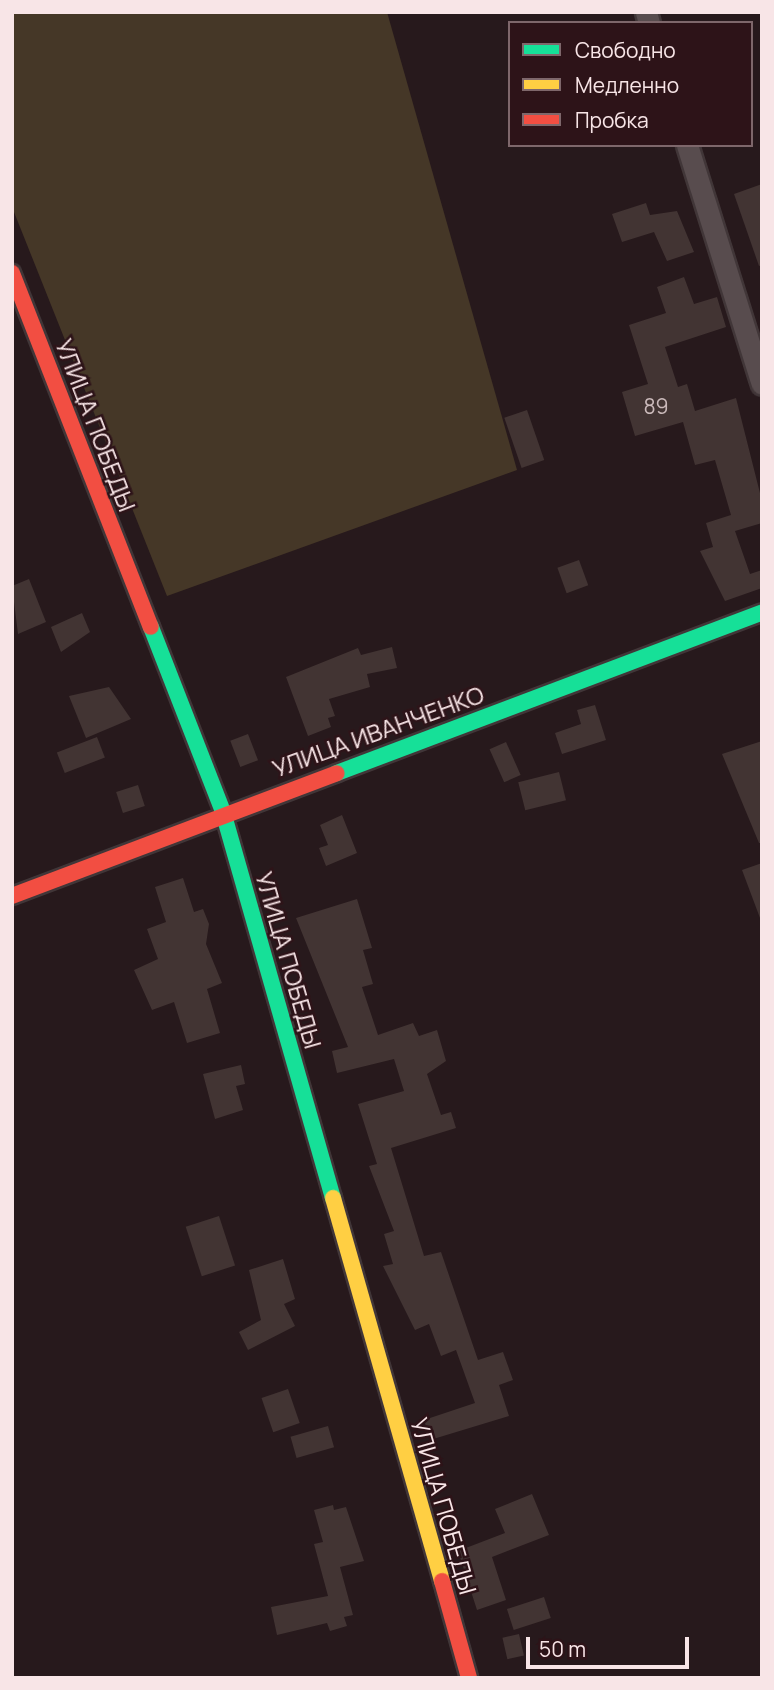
<!DOCTYPE html>
<html>
<head>
<meta charset="utf-8">
<style>
	body { margin:0 }
	#map { position:relative; width:774px; height:1690px; overflow:hidden; background:#27191c; font-family:Manrope,sans-serif }
	div>[style] { position:absolute }
	.green>* { inset:0; background:#453727 }
	.building>* { inset:0; background:#423433; transform-origin:0 0 }
	.roads { filter:drop-shadow(2px 0 #413638) drop-shadow(-2px 0 #413638) drop-shadow(0 2px #413638) drop-shadow(0 -2px #413638) }
	.street>* { height:21px; margin:-10.5px; padding:0 10.5px; transform-origin:10.5px; border-radius:10.5px; background:#584c4e }
	.fast>* { height:16px; margin:-8px; padding:0 8px; transform-origin:8px; border-radius:8px; background:#16e098 }
	.slow>* { height:16px; margin:-8px; padding:0 8px; transform-origin:8px; border-radius:8px; background:#ffcf43 }
	.jam>* { height:16px; margin:-8px; padding:0 8px; transform-origin:8px; border-radius:8px; background:#f24e42 }
	span { translate:-50% -50%; white-space:nowrap; text-align:center; line-height:1.15; -webkit-text-stroke:5px #2d1318; paint-order:stroke }
	.number-label { font-size:21px; color:#cab9ba }
	.number-label span { -webkit-text-stroke-width:0 }
	.street-label { font-size:24px; color:#f8e5e7 }
	.frame { position:absolute; inset:0; border:14px solid #f8e5e7; pointer-events:none }
	.legend { position:absolute; left:508px; top:21px; width:245px; height:126px; box-sizing:border-box; background:#2d1318; border:2px solid #7e676b; margin:0; padding:9px 12px; list-style:none; font-size:21px; color:#f8e5e7 }
	.legend li { display:flex; align-items:center; gap:14px; height:35px }
	.legend b { width:35px; border:2px solid #7e676b }
	.scale { position:absolute; left:526px; top:1637px; width:163px; height:32px; box-sizing:border-box; border:4px solid #f8e5e7; border-top:0; padding-left:9px; font-size:21px; line-height:24px; white-space:nowrap; color:#f8e5e7; -webkit-text-stroke:5px #2d1318; paint-order:stroke }
</style>
</head>
<body>
<div id="map">
	<div class="green">
		<i style="clip-path:polygon(12px 12px,387px 12px,517px 470px,167px 596px,12px 207px)"></i>
	</div>
	<div class="building">
		<i style="clip-path:polygon(762px 184px,762px 265px,759px 266px,734px 194px)"></i>
		<i style="clip-path:polygon(646px 203px,650px 215px,677px 211px,694px 252px,667px 261px,654px 232px,622px 242px,612px 214px)"></i>
		<i style="clip-path:polygon(684px 277px,694px 304px,717px 297px,726px 327px,665px 347px,678px 387px,687px 384px,695px 411px,736px 398px,762px 501px,762px 523px,735px 531px,750px 574px,762px 570px,762px 588px,725px 601px,700px 551px,713px 547px,706px 523px,731px 515px,715px 460px,695px 465px,683px 422px,635px 436px,622px 392px,648px 384px,629px 325px,666px 313px,657px 287px)"></i>
		<i style="left:527px;top:410px;width:53px;height:24px;rotate:71deg"></i>
		<i style="left:579px;top:560px;width:27px;height:23px;rotate:70deg"></i>
		<i style="clip-path:polygon(29px 579px,46px 622px,18px 634px,12px 586px)"></i>
		<i style="clip-path:polygon(82px 613px,90px 632px,61px 652px,51px 627px)"></i>
		<i style="clip-path:polygon(392px 647px,397px 668px,367px 674px,370px 687px,329px 699px,335px 716px,328px 718px,331px 727px,308px 736px,286px 677px,358px 648px,361px 655px)"></i>
		<i style="clip-path:polygon(109px 687px,131px 719px,86px 738px,69px 696px)"></i>
		<i style="clip-path:polygon(595px 705px,606px 740px,562px 754px,555px 733px,581px 724px,577px 710px)"></i>
		<i style="left:248px;top:734px;width:28px;height:19px;rotate:69deg"></i>
		<i style="left:97px;top:737px;width:22px;height:43px;rotate:69deg"></i>
		<i style="clip-path:polygon(762px 741px,762px 843px,759px 843px,722px 754px)"></i>
		<i style="left:506px;top:742px;width:36px;height:18px;rotate:66deg"></i>
		<i style="left:559px;top:772px;width:29px;height:42px;rotate:76deg"></i>
		<i style="left:138px;top:785px;width:22px;height:23px;rotate:72deg"></i>
		<i style="clip-path:polygon(342px 815px,357px 853px,326px 866px,319px 848px,328px 845px,320px 825px)"></i>
		<i style="clip-path:polygon(762px 863px,762px 918px,760px 918px,742px 870px)"></i>
		<i style="clip-path:polygon(183px 878px,194px 912px,203px 909px,209px 924px,206px 944px,222px 983px,207px 989px,220px 1033px,187px 1043px,174px 1002px,152px 1010px,134px 970px,158px 959px,147px 929px,166px 922px,155px 887px)"></i>
		<i style="clip-path:polygon(357px 899px,372px 948px,363px 950px,373px 984px,362px 987px,378px 1035px,413px 1023px,419px 1036px,437px 1030px,446px 1061px,427px 1074px,441px 1115px,451px 1112px,456px 1128px,391px 1148px,424px 1256px,441px 1252px,478px 1360px,503px 1352px,513px 1380px,499px 1385px,509px 1416px,430px 1440px,424px 1420px,475px 1403px,456px 1350px,441px 1356px,429px 1324px,415px 1330px,383px 1266px,393px 1264px,384px 1234px,394px 1231px,369px 1166px,377px 1164px,358px 1104px,404px 1091px,394px 1059px,337px 1073px,332px 1051px,348px 1047px,296px 918px)"></i>
		<i style="clip-path:polygon(241px 1065px,245px 1084px,236px 1086px,243px 1110px,215px 1119px,203px 1074px)"></i>
		<i style="left:219px;top:1216px;width:52px;height:35px;rotate:72deg"></i>
		<i style="clip-path:polygon(283px 1259px,295px 1299px,284px 1304px,295px 1326px,248px 1350px,239px 1332px,261px 1320px,249px 1270px)"></i>
		<i style="left:288px;top:1389px;width:36px;height:28px;rotate:71deg"></i>
		<i style="left:328px;top:1426px;width:22px;height:39px;rotate:74deg"></i>
		<i style="clip-path:polygon(532px 1494px,549px 1535px,492px 1557px,506px 1600px,477px 1610px,458px 1551px,505px 1533px,495px 1509px)"></i>
		<i style="clip-path:polygon(333px 1505px,334px 1510px,346px 1507px,364px 1561px,340px 1567px,353px 1615px,344px 1617px,347px 1626px,330px 1631px,327px 1623px,277px 1635px,271px 1607px,328px 1596px,314px 1544px,323px 1542px,314px 1510px)"></i>
		<i style="left:544px;top:1597px;width:22px;height:39px;rotate:72deg"></i>
		<i style="left:519px;top:1634px;width:22px;height:17px;rotate:77deg"></i>
	</div>
	<div class="roads">
		<div class="street">
			<i style="left:646px;top:12px;width:11px;rotate:75deg"></i>
			<i style="left:687px;top:145px;width:250px;rotate:72.6deg"></i>
		</div>
		<div class="fast">
			<i style="left:151px;top:627px;width:199px;rotate:68.7deg"></i>
			<i style="left:223px;top:812px;width:401px;rotate:74.1deg"></i>
			<i style="left:337px;top:773px;width:454px;rotate:-20.7deg"></i>
		</div>
		<div class="slow">
			<i style="left:333px;top:1198px;width:398px;rotate:74.1deg"></i>
		</div>
		<div class="jam">
			<i style="left:12px;top:273px;width:380px;rotate:68.6deg"></i>
			<i style="left:12px;top:896px;width:347px;rotate:-20.7deg"></i>
			<i style="left:442px;top:1581px;width:101px;rotate:74.4deg"></i>
		</div>
	</div>
	<div class="number-label">
		<span style="left:656px;top:406px">89</span>
	</div>
	<div class="street-label">
		<span style="left:96px;top:425px;rotate:69deg">УЛИЦА ПОБЕДЫ</span>
		<span style="left:378px;top:731px;rotate:-20deg">УЛИЦА ИВАНЧЕНКО</span>
		<span style="left:289px;top:960px;rotate:74deg">УЛИЦА ПОБЕДЫ</span>
		<span style="left:444px;top:1506px;rotate:74deg">УЛИЦА ПОБЕДЫ</span>
	</div>
	<div class="frame"></div>
	<ul class="legend">
	<li><b style="height:9px;background:#16e098"></b>Свободно</li>
	<li><b style="height:9px;background:#ffcf43"></b>Медленно</li>
	<li><b style="height:9px;background:#f24e42"></b>Пробка</li>
	</ul>
	<div class="scale">50 m</div>
</div>
</body>
</html>
